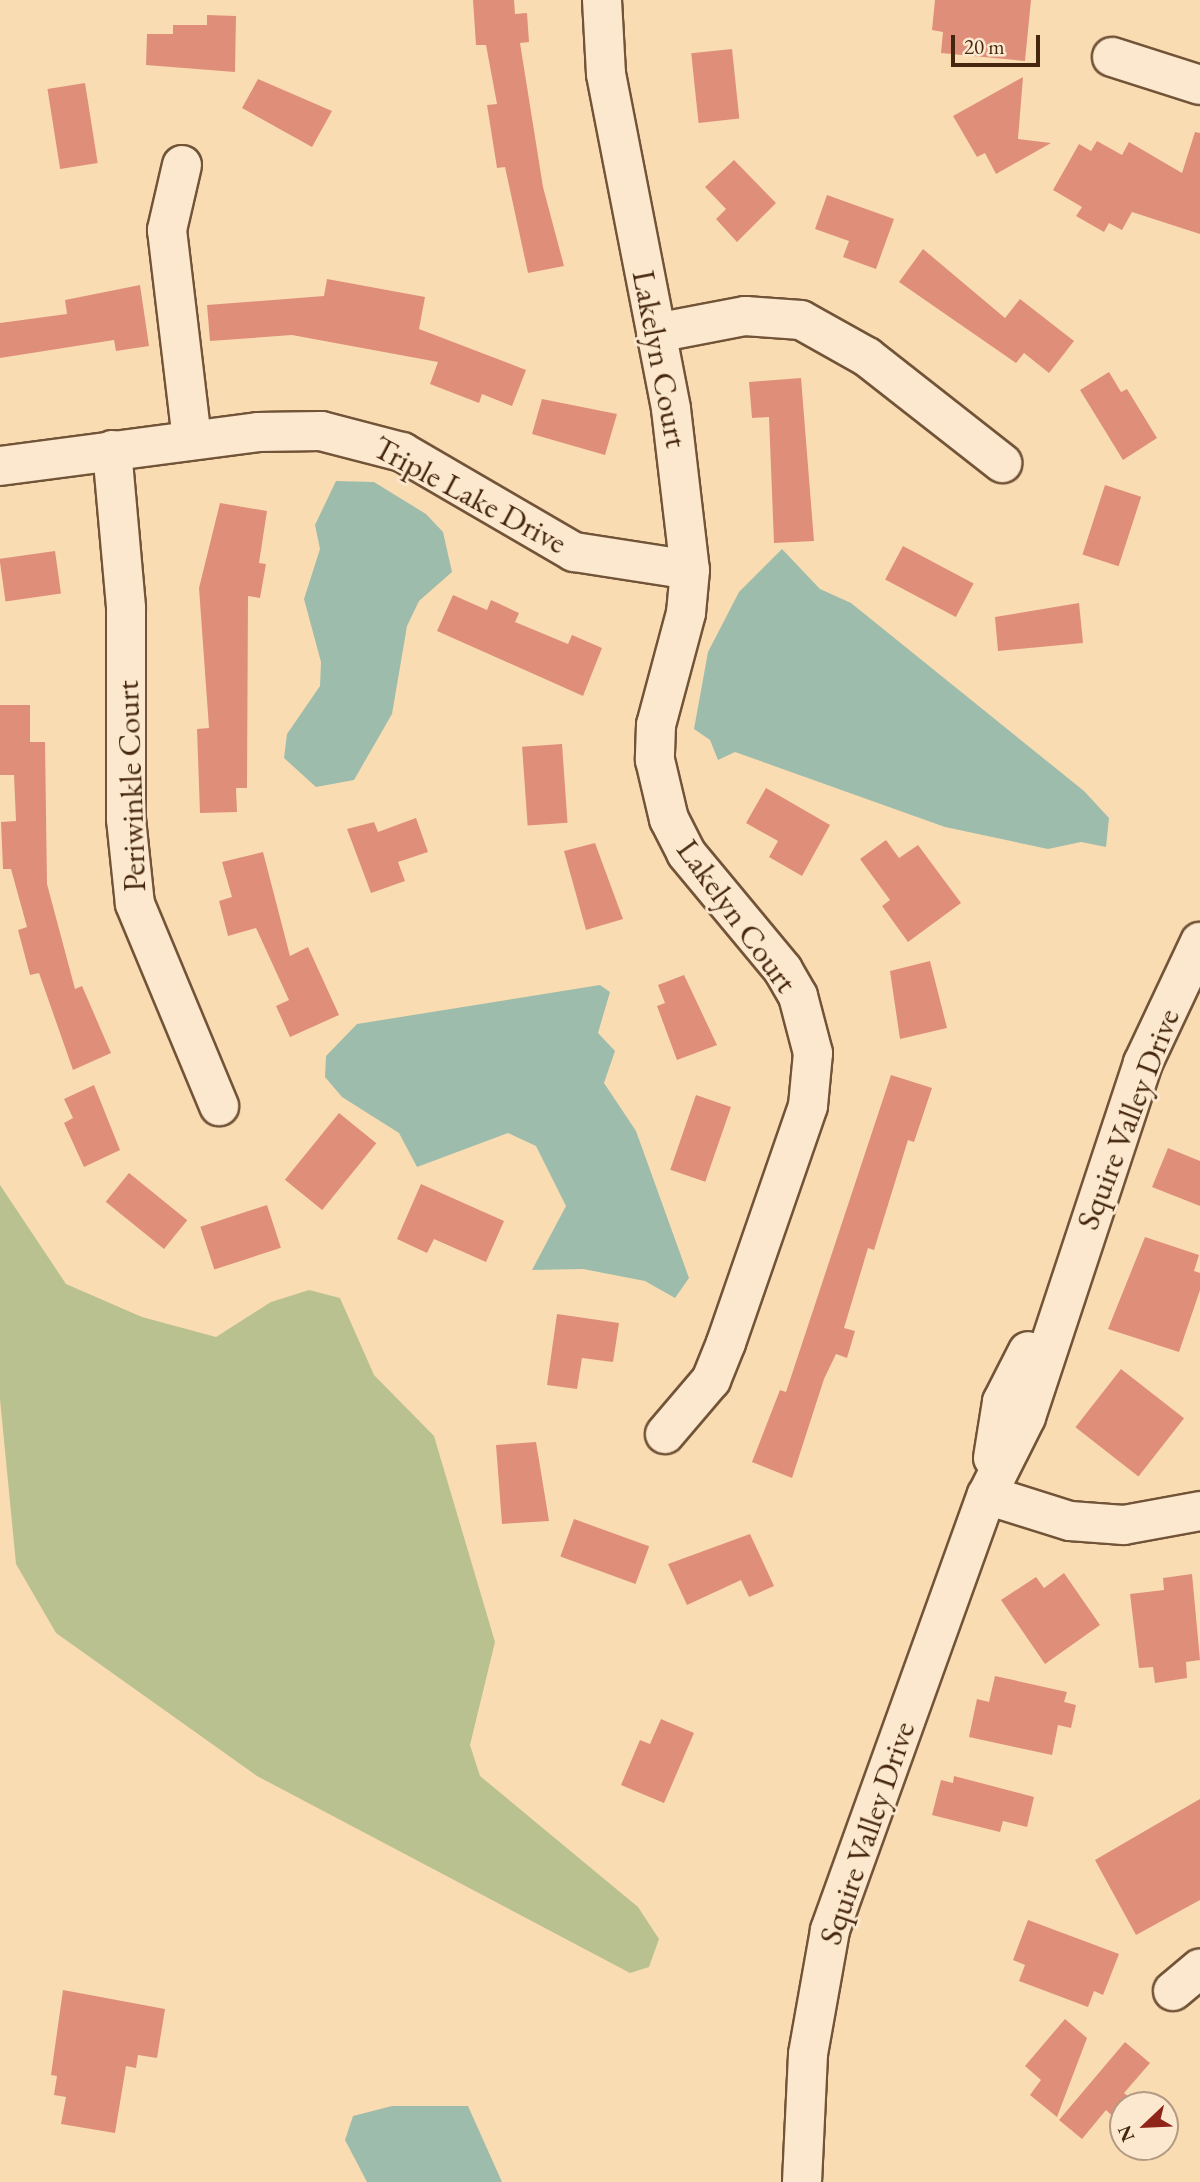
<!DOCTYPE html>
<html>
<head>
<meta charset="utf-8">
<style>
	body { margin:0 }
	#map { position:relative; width:1200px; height:2182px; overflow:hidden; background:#fadcb3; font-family:"EB Garamond",serif }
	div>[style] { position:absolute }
	.green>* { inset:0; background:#bac190 }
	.water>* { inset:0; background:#9ebcab }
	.building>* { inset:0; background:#df8f79; transform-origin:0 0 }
	.roads { filter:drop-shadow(2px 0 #725438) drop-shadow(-2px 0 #725438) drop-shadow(0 2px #725438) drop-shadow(0 -2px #725438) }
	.minor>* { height:38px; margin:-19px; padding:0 19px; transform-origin:19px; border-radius:19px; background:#fce8ce }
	span { translate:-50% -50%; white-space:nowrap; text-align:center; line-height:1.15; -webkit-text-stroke:6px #fce8ce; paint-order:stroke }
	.street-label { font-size:32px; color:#45260f }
	.north { position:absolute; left:1109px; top:2091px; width:70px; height:70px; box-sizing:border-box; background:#fce8ce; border:2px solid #b39a82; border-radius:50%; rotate:247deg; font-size:19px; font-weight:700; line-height:28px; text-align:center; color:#45260f }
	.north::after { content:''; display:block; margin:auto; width:24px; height:32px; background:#8f2418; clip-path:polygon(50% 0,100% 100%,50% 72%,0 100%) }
	.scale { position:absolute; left:951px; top:35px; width:89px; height:32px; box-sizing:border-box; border:4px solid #45260f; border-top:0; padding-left:9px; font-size:21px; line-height:24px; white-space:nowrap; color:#45260f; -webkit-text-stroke:5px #fce8ce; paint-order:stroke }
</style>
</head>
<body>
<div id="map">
	<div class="green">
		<i style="clip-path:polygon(0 1185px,66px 1284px,142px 1317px,216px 1337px,271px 1302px,309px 1290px,340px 1298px,374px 1375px,434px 1436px,495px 1642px,470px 1745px,480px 1776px,638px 1907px,659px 1939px,649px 1967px,630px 1973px,257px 1776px,56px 1633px,16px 1564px,0 1399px)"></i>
	</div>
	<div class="water">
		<i style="clip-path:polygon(336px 481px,374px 482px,426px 514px,443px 532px,452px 572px,419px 601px,407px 626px,392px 714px,354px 780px,316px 787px,284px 758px,287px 734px,320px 686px,321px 662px,304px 599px,320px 549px,315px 525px)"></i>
		<i style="clip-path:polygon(782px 549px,820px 589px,851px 603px,1084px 791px,1109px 818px,1106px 847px,1081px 842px,1048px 849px,945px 827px,735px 752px,718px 760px,710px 740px,694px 729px,708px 652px,739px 592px)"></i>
		<i style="clip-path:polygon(600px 985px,610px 992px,598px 1033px,615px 1051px,604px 1083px,636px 1131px,689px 1278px,675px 1298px,645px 1281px,583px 1269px,532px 1270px,566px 1206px,536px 1146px,508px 1133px,417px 1167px,399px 1133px,342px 1097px,325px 1077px,326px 1056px,357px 1024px)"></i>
		<i style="clip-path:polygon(392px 2106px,468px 2106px,502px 2182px,367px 2182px,345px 2140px,353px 2116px)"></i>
	</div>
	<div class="building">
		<i style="clip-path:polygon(473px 0,514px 0,515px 14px,527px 13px,529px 42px,520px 43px,543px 187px,564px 266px,528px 273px,505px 167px,497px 168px,487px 105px,497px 104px,486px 45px,476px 45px)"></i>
		<i style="clip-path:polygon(935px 0,1031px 0,1025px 61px,941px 53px,943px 32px,932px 30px)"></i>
		<i style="clip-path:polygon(207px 15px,236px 16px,235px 72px,146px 65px,147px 34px,173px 34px,173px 25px,207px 25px)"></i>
		<i style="left:732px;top:49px;width:70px;height:41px;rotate:84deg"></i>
		<i style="clip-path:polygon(1023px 77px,1018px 139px,1051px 143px,996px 174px,985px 153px,977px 157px,953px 116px)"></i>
		<i style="clip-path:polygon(258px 79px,332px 111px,312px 147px,242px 108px)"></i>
		<i style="left:85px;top:83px;width:81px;height:38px;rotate:81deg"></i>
		<i style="clip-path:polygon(1195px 132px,1200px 133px,1200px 234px,1132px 212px,1122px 230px,1109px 223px,1104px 232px,1076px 216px,1082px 207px,1053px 190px,1079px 144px,1091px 151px,1097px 141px,1122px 155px,1129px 142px,1182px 173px)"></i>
		<i style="clip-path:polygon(734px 160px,776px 203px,737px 242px,716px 219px,726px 209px,705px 187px)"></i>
		<i style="clip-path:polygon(827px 195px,894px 219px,876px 269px,843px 257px,849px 241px,815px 229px)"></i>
		<i style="clip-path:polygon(923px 249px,1005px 318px,1020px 299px,1074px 341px,1049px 373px,1024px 353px,1016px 363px,899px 282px)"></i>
		<i style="clip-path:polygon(327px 279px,425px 297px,419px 329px,526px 370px,512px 406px,482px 394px,479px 403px,430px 384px,438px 362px,292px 335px,210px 341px,207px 305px,324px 296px)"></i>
		<i style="clip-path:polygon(140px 285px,149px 346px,116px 351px,114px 340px,0 358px,0 323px,67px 314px,65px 300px)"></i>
		<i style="clip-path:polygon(1109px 372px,1121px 392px,1127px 389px,1157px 438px,1123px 460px,1080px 390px)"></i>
		<i style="clip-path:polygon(801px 378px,814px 541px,774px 543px,769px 417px,752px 418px,749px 382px)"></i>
		<i style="clip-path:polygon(542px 399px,617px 414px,605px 455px,532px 434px)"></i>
		<i style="left:1105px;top:485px;width:38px;height:73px;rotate:18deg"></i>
		<i style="clip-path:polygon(220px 503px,267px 511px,259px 563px,266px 564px,260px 598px,248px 596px,247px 788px,236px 788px,237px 812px,200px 813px,197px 729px,209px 728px,199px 588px)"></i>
		<i style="left:903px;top:546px;width:80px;height:38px;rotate:28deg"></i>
		<i style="left:55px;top:551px;width:43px;height:56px;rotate:82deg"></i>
		<i style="clip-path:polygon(453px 595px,487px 610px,491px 600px,519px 613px,515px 622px,568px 644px,572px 635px,602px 648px,583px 696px,437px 631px)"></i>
		<i style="clip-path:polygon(1079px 603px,1083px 643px,998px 651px,995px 617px)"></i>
		<i style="clip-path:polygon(0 705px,30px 705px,30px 742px,45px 742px,47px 884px,75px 989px,82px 986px,111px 1053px,73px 1070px,39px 973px,30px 975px,18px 930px,27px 927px,11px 869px,3px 869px,1px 822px,16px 821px,14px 775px,0 775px)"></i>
		<i style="left:562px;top:744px;width:79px;height:40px;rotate:86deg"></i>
		<i style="clip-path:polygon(766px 788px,830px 825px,802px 876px,769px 857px,778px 841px,746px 823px)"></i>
		<i style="clip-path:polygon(416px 818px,428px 852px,398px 862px,405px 881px,371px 893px,347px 829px,374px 822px,378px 832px)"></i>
		<i style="clip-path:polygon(886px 840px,899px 858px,918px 845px,961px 903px,908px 942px,882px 906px,890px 900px,860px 859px)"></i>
		<i style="clip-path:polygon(595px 843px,623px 919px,586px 930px,564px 851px)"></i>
		<i style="clip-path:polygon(263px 852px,290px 956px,308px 947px,339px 1015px,290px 1037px,276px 1006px,289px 1000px,256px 928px,228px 936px,219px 901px,232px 897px,222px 862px)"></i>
		<i style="clip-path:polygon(930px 961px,947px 1028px,900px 1039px,890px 971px)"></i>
		<i style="clip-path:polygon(684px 975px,717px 1045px,677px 1060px,657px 1006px,665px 1003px,658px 985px)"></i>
		<i style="clip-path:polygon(891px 1075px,932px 1088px,914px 1142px,908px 1140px,874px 1250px,868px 1248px,844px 1328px,855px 1331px,847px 1358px,836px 1354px,824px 1379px,792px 1478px,752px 1462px,780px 1390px,786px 1392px)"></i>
		<i style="clip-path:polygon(94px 1085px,120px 1150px,84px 1167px,64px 1123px,73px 1118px,64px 1099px)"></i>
		<i style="left:696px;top:1095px;width:37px;height:79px;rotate:19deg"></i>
		<i style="left:339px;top:1113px;width:48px;height:86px;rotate:39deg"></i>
		<i style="clip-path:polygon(1168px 1148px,1200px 1161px,1200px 1206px,1152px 1187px)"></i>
		<i style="left:129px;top:1173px;width:75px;height:37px;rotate:39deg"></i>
		<i style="clip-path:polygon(421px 1184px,504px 1221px,486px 1262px,434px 1239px,427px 1253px,397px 1239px)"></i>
		<i style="left:267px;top:1205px;width:45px;height:70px;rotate:72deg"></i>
		<i style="clip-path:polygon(1145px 1237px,1199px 1255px,1194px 1271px,1200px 1273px,1200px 1290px,1179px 1352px,1108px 1329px)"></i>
		<i style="clip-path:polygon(557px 1314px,619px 1323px,613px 1362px,582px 1358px,577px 1389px,547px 1385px)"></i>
		<i style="left:1121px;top:1369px;width:80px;height:74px;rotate:38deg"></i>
		<i style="clip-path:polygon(536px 1442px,549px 1521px,502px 1524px,496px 1445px)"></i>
		<i style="left:574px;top:1519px;width:80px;height:40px;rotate:20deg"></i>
		<i style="clip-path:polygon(750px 1534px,774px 1586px,749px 1597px,741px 1580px,687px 1605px,668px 1564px)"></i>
		<i style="clip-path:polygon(1064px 1573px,1100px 1625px,1045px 1664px,1001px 1600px,1036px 1577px,1044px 1588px)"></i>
		<i style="clip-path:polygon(1192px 1574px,1200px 1660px,1186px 1662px,1187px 1678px,1155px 1683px,1153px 1667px,1139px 1668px,1130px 1594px,1164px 1590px,1163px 1578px)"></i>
		<i style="clip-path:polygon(995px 1676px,1067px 1692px,1064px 1702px,1076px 1705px,1071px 1728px,1058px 1725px,1052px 1755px,969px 1737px,977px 1699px,989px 1702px)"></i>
		<i style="clip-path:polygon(661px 1719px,694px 1733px,664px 1803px,621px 1785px,640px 1740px,650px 1744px)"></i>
		<i style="clip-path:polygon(954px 1776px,1034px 1797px,1027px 1827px,1003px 1821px,1000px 1832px,932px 1815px,941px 1780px,953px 1783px)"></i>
		<i style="clip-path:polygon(1200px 1799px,1200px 1900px,1136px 1935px,1095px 1860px)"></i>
		<i style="clip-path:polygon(1028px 1920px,1119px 1954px,1103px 1995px,1094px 1991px,1088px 2007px,1019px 1981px,1025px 1965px,1013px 1960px)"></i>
		<i style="clip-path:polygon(63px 1990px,165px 2009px,157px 2058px,138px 2055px,136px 2068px,126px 2066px,115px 2133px,61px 2124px,66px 2097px,54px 2095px,57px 2076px,51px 2075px)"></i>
		<i style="clip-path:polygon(1065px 2019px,1087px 2038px,1057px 2117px,1030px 2095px,1041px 2080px,1025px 2066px)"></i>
		<i style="clip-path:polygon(1125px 2042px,1150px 2063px,1124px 2093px,1135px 2102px,1123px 2105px,1119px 2122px,1106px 2110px,1082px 2139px,1059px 2120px)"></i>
	</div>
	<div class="roads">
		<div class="minor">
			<i style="left:602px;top:0;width:74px;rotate:86.9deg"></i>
			<i style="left:606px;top:74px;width:341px;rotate:79deg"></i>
			<i style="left:671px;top:409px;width:162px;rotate:83.3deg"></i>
			<i style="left:690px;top:570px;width:43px;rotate:95.3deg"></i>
			<i style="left:686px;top:613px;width:116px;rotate:105deg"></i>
			<i style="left:656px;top:725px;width:35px;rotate:92deg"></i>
			<i style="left:655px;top:760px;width:61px;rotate:76.7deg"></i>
			<i style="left:669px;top:819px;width:38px;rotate:63deg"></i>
			<i style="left:686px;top:853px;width:152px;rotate:50.3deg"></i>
			<i style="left:783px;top:970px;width:30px;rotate:60deg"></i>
			<i style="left:798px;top:996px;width:59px;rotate:75.3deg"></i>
			<i style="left:813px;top:1053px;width:53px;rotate:95.4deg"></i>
			<i style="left:808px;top:1106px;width:251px;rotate:109.1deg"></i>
			<i style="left:726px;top:1343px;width:40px;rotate:112deg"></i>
			<i style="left:711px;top:1380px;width:71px;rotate:130.4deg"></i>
			<i style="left:1112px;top:57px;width:92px;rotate:17.7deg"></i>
			<i style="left:182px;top:165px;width:67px;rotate:103deg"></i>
			<i style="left:167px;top:230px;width:210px;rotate:83.2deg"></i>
			<i style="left:656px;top:333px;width:91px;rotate:-10.8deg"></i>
			<i style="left:745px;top:316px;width:56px;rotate:4.1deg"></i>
			<i style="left:801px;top:320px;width:76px;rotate:29.3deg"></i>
			<i style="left:867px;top:357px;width:172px;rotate:38.1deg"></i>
			<i style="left:112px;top:450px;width:159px;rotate:84.9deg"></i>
			<i style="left:126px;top:608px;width:211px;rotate:90deg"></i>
			<i style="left:126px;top:819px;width:85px;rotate:84deg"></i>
			<i style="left:135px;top:904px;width:219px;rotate:67.4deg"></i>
			<i style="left:0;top:466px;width:260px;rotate:-7.5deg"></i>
			<i style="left:258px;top:432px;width:63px;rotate:-0.9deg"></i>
			<i style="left:321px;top:431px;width:84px;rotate:14.5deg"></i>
			<i style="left:402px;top:452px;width:199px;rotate:30.2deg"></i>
			<i style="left:574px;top:552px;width:117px;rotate:8.8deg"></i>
			<i style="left:993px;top:1458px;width:57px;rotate:-80.9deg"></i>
			<i style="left:1002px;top:1402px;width:57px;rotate:-63deg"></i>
			<i style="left:987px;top:1495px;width:87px;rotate:17.4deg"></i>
			<i style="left:1070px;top:1521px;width:54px;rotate:4.2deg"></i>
			<i style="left:1124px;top:1525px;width:77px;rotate:-10.4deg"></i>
			<i style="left:1173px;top:1991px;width:35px;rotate:-40deg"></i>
			<i style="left:802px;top:2182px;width:128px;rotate:-87.3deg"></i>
			<i style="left:808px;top:2054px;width:126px;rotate:-79.9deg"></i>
			<i style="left:830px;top:1930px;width:462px;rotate:-70.2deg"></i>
			<i style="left:987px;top:1495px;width:87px;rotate:-63.4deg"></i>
			<i style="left:1026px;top:1417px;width:373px;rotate:-71.7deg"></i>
			<i style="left:1143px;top:1063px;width:134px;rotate:-64.8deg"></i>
		</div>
	</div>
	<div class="street-label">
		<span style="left:660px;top:359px;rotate:79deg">Lakelyn Court</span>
		<span style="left:470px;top:495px;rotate:28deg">Triple Lake Drive</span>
		<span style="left:131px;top:786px;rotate:-92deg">Periwinkle Court</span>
		<span style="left:737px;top:916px;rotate:54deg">Lakelyn Court</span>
		<span style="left:1128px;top:1119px;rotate:-69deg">Squire Valley Drive</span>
		<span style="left:867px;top:1833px;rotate:-71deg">Squire Valley Drive</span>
	</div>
	<div class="north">N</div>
	<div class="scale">20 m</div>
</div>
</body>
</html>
